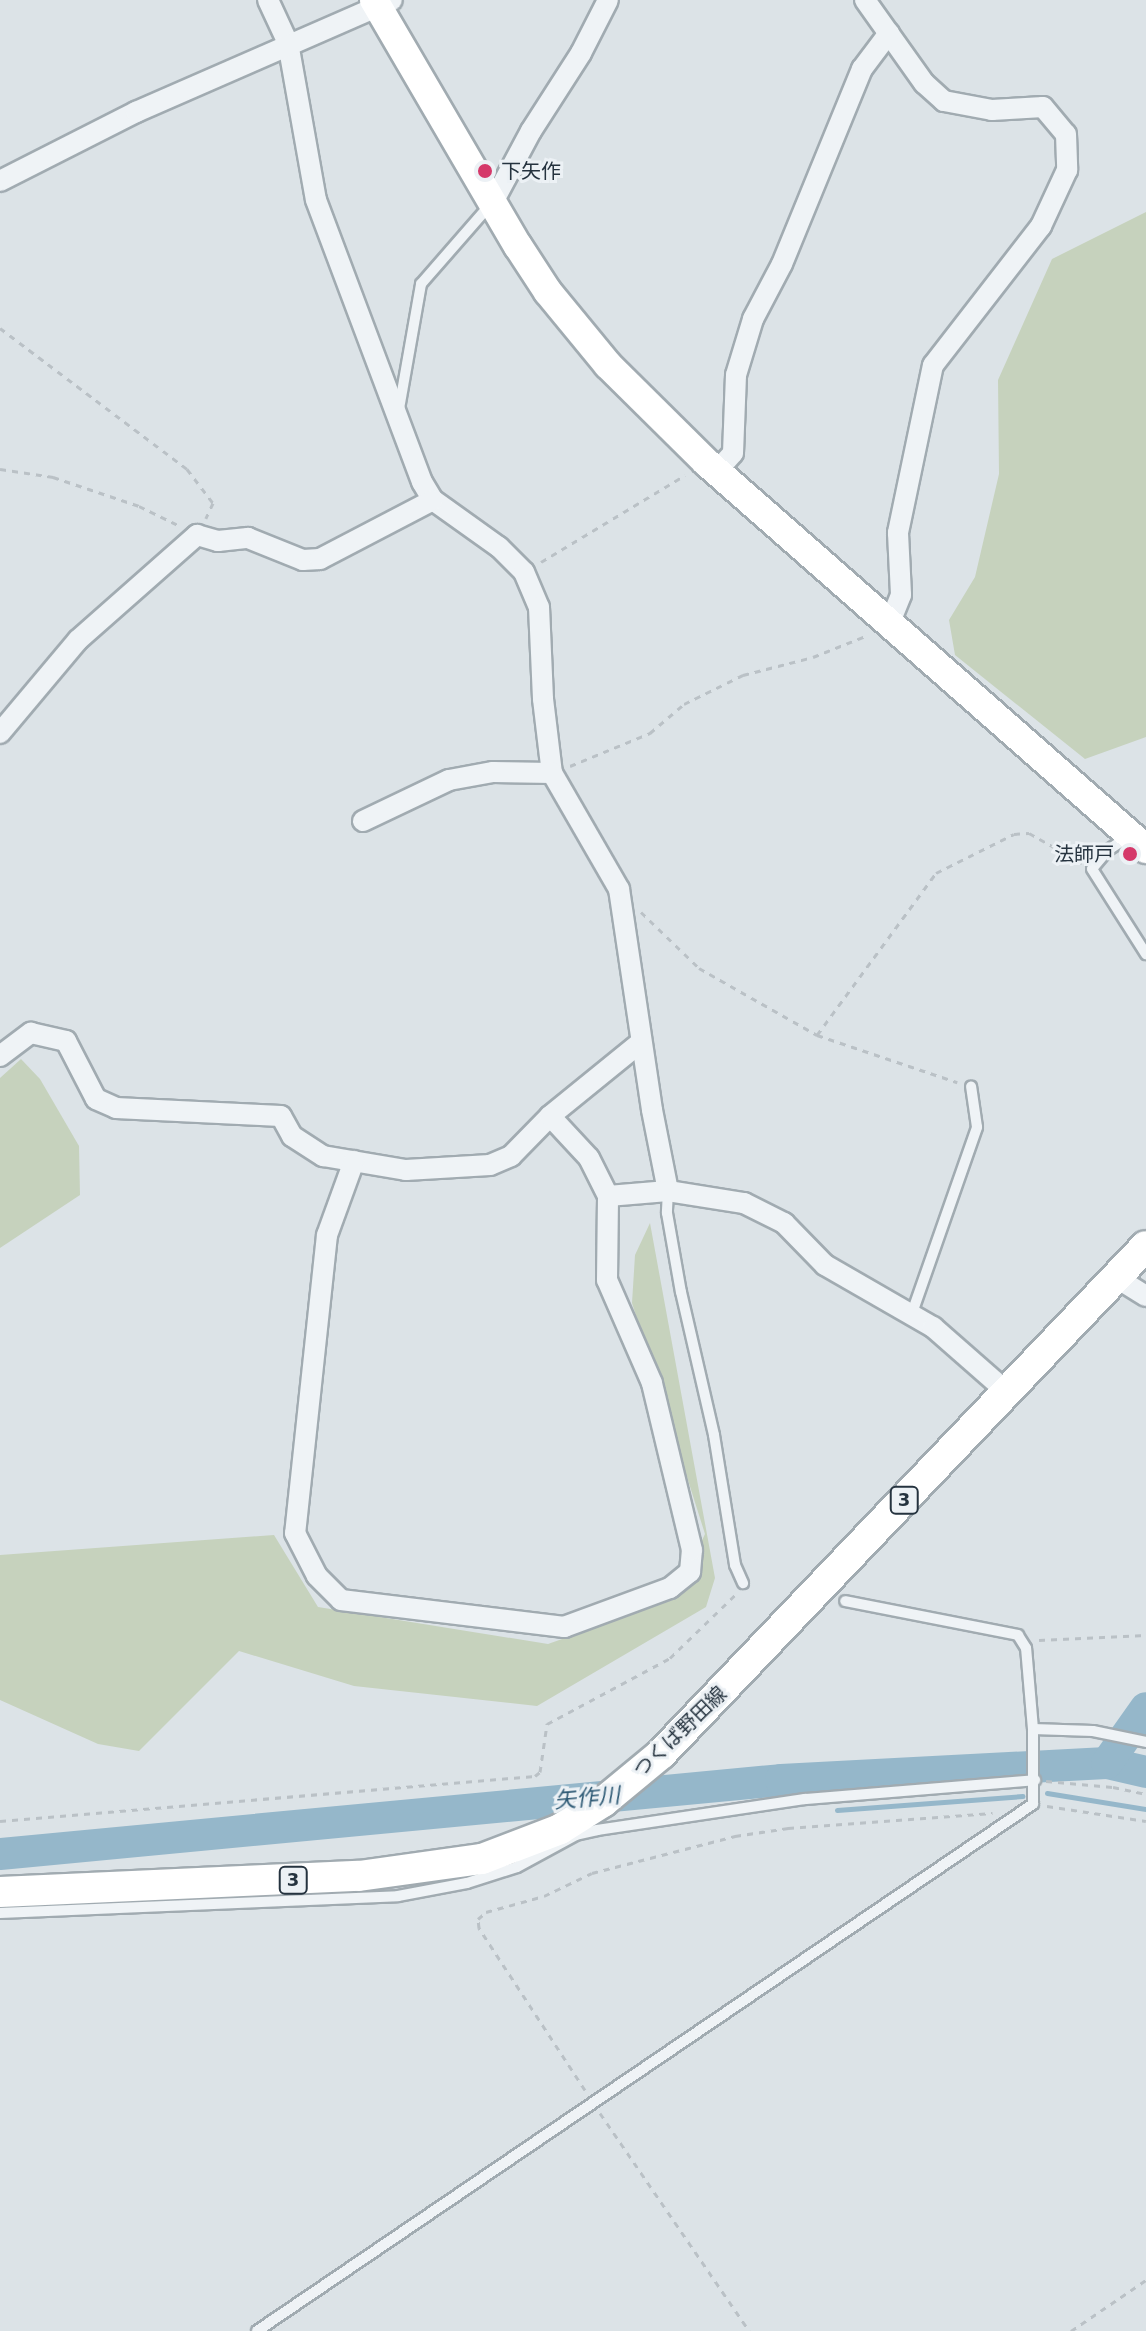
<!DOCTYPE html>
<html>
<head>
<meta charset="utf-8">
<style>
	body { margin:0 }
	#map { position:relative; width:1146px; height:2331px; overflow:hidden; background:#dce3e7; font-family:"DejaVu Sans","Noto Sans JP",sans-serif }
	div>[style] { position:absolute }
	.green>* { inset:0; background:#c6d2bd }
	.stream>* { height:5px; margin:-2.5px; padding:0 2.5px; transform-origin:2.5px; border-radius:2.5px; background:#95b7ca }
	.river>* { height:32px; margin:-16px; padding:0 16px; transform-origin:16px; border-radius:16px; background:#95b7ca }
	.path>* { height:3px; margin-top:-1.5px; transform-origin:0; background:repeating-linear-gradient(90deg,#bac1c6 0 6px,transparent 0 12px) }
	.roads { filter:drop-shadow(2px 0 #a1abb1) drop-shadow(-2px 0 #a1abb1) drop-shadow(0 2px #a1abb1) drop-shadow(0 -2px #a1abb1) }
	.lane>* { height:10px; margin:-5px; padding:0 5px; transform-origin:5px; border-radius:5px; background:#eff3f6 }
	.street>* { height:20px; margin:-10px; padding:0 10px; transform-origin:10px; border-radius:10px; background:#eff3f6 }
	.secondary>* { height:28px; margin:-14px; padding:0 14px; transform-origin:14px; border-radius:14px; background:#fff }
	.primary>* { height:30px; margin:-15px; padding:0 15px; transform-origin:15px; border-radius:15px; background:#fff }
	.dots>* { width:22px; height:22px; translate:-50% -50%; box-sizing:border-box; border:4px solid #ecf1f5; border-radius:50% }
	span { translate:-50% -50%; white-space:nowrap; text-align:center; line-height:1.15; -webkit-text-stroke:6px #ecf1f5; paint-order:stroke }
	.shield-label span { padding:2px 6px; background:#ecf1f5; border:2px solid; border-radius:6px; -webkit-text-stroke-width:0 }
	.shield-label { font-size:18px; color:#25333f; font-weight:700 }
	.poi-label { font-size:20px; color:#25333f }
	.left { translate:0 -50%; text-align:left }
	.right { translate:-100% -50%; text-align:right }
	.street-label { font-size:20px; color:#25333f }
	.water-label { font-size:22px; color:#2d5974; font-style:italic }
</style>
</head>
<body>
<div id="map">
	<div class="green">
		<i style="clip-path:polygon(1146px 212px,1146px 737px,1085px 759px,955px 655px,949px 620px,975px 577px,999px 474px,998px 380px,1052px 259px)"></i>
		<i style="clip-path:polygon(21px 1059px,40px 1079px,79px 1146px,80px 1195px,0 1248px,0 1078px)"></i>
		<i style="clip-path:polygon(650px 1223px,715px 1578px,706px 1607px,537px 1706px,354px 1686px,239px 1651px,139px 1751px,98px 1744px,0 1700px,0 1555px,274px 1535px,318px 1607px,548px 1644px,675px 1599px,705px 1534px,632px 1303px,635px 1255px)"></i>
	</div>
	<div class="stream">
		<i style="left:1047px;top:1793px;width:100px;rotate:9.2deg"></i>
		<i style="left:837px;top:1810px;width:186px;rotate:-4.3deg"></i>
	</div>
	<div class="river">
		<i style="left:1107px;top:1763px;width:40px;rotate:13deg"></i>
		<i style="left:0;top:1854px;width:784px;rotate:-5.41deg"></i>
		<i style="left:781px;top:1780px;width:326px;rotate:-3deg"></i>
		<i style="left:1107px;top:1763px;width:67px;rotate:-54.7deg"></i>
	</div>
	<div class="path">
		<i style="left:0;top:328px;width:234px;rotate:37deg"></i>
		<i style="left:187px;top:469px;width:43px;rotate:52.6deg"></i>
		<i style="left:213px;top:503px;width:17px;rotate:115deg"></i>
		<i style="left:0;top:469px;width:54px;rotate:8.6deg"></i>
		<i style="left:53px;top:477px;width:91px;rotate:18.6deg"></i>
		<i style="left:139px;top:506px;width:43px;rotate:26deg"></i>
		<i style="left:541px;top:562px;width:168px;rotate:-31.1deg"></i>
		<i style="left:570px;top:766px;width:87px;rotate:-22.4deg"></i>
		<i style="left:650px;top:733px;width:45px;rotate:-40.5deg"></i>
		<i style="left:684px;top:704px;width:66px;rotate:-26.2deg"></i>
		<i style="left:743px;top:675px;width:72px;rotate:-14.4deg"></i>
		<i style="left:813px;top:657px;width:59px;rotate:-21.8deg"></i>
		<i style="left:641px;top:912px;width:81px;rotate:44deg"></i>
		<i style="left:699px;top:968px;width:136px;rotate:29.6deg"></i>
		<i style="left:817px;top:1035px;width:148px;rotate:18.6deg"></i>
		<i style="left:817px;top:1035px;width:201px;rotate:-53.7deg"></i>
		<i style="left:936px;top:873px;width:87px;rotate:-26.6deg"></i>
		<i style="left:1014px;top:834px;width:15px;rotate:-4deg"></i>
		<i style="left:1029px;top:833px;width:61px;rotate:29.5deg"></i>
		<i style="left:1039px;top:1640px;width:107px;rotate:-2.7deg"></i>
		<i style="left:1046px;top:1781px;width:67px;rotate:5.1deg"></i>
		<i style="left:1113px;top:1787px;width:34px;rotate:12deg"></i>
		<i style="left:1047px;top:1806px;width:100px;rotate:8.6deg"></i>
		<i style="left:0;top:1821px;width:537px;rotate:-4.81deg"></i>
		<i style="left:535px;top:1776px;width:6px;rotate:-39deg"></i>
		<i style="left:540px;top:1772px;width:49px;rotate:-81.7deg"></i>
		<i style="left:547px;top:1724px;width:140px;rotate:-28.2deg"></i>
		<i style="left:670px;top:1658px;width:93px;rotate:-44.1deg"></i>
		<i style="left:585px;top:2090px;width:194px;rotate:-123.2deg"></i>
		<i style="left:479px;top:1928px;width:9px;rotate:-96deg"></i>
		<i style="left:478px;top:1919px;width:11px;rotate:-41deg"></i>
		<i style="left:486px;top:1912px;width:60px;rotate:-15.4deg"></i>
		<i style="left:544px;top:1896px;width:53px;rotate:-25.6deg"></i>
		<i style="left:592px;top:1873px;width:148px;rotate:-14.5deg"></i>
		<i style="left:735px;top:1836px;width:54px;rotate:-8.6deg"></i>
		<i style="left:788px;top:1828px;width:205px;rotate:-4.2deg"></i>
		<i style="left:600px;top:2113px;width:264px;rotate:55.6deg"></i>
		<i style="left:1071px;top:2331px;width:91px;rotate:-34.2deg"></i>
	</div>
	<div class="roads">
		<div class="lane">
			<i style="left:399px;top:409px;width:127px;rotate:-80deg"></i>
			<i style="left:421px;top:284px;width:105px;rotate:-48.9deg"></i>
			<i style="left:1129px;top:836px;width:27px;rotate:146deg"></i>
			<i style="left:1107px;top:851px;width:23px;rotate:130deg"></i>
			<i style="left:1092px;top:869px;width:101px;rotate:57.6deg"></i>
			<i style="left:668px;top:1191px;width:22px;rotate:93deg"></i>
			<i style="left:667px;top:1213px;width:80px;rotate:80deg"></i>
			<i style="left:681px;top:1292px;width:147px;rotate:77deg"></i>
			<i style="left:714px;top:1435px;width:132px;rotate:80.8deg"></i>
			<i style="left:735px;top:1565px;width:20px;rotate:66deg"></i>
			<i style="left:912px;top:1313px;width:197px;rotate:-70.7deg"></i>
			<i style="left:977px;top:1127px;width:41px;rotate:-98.3deg"></i>
			<i style="left:1033px;top:1729px;width:60px;rotate:1.9deg"></i>
			<i style="left:1093px;top:1731px;width:54px;rotate:11.7deg"></i>
			<i style="left:0;top:1913px;width:398px;rotate:-2.4deg"></i>
			<i style="left:398px;top:1896px;width:70px;rotate:-10.7deg"></i>
			<i style="left:467px;top:1883px;width:52px;rotate:-17.7deg"></i>
			<i style="left:517px;top:1867px;width:67px;rotate:-28.5deg"></i>
			<i style="left:576px;top:1835px;width:22px;rotate:-13deg"></i>
			<i style="left:597px;top:1830px;width:210px;rotate:-8.5deg"></i>
			<i style="left:805px;top:1799px;width:231px;rotate:-4.7deg"></i>
			<i style="left:257px;top:2331px;width:938px;rotate:-34.18deg"></i>
			<i style="left:1033px;top:1804px;width:75px;rotate:-90deg"></i>
			<i style="left:1033px;top:1729px;width:81px;rotate:-94.9deg"></i>
			<i style="left:1026px;top:1648px;width:15px;rotate:-122deg"></i>
			<i style="left:1018px;top:1635px;width:176px;rotate:-168.9deg"></i>
		</div>
		<div class="street">
			<i style="left:268px;top:0;width:47px;rotate:65.1deg"></i>
			<i style="left:288px;top:43px;width:159px;rotate:79.9deg"></i>
			<i style="left:316px;top:200px;width:301px;rotate:69.4deg"></i>
			<i style="left:422px;top:482px;width:21px;rotate:59deg"></i>
			<i style="left:433px;top:500px;width:81px;rotate:35.5deg"></i>
			<i style="left:499px;top:547px;width:35px;rotate:45deg"></i>
			<i style="left:524px;top:572px;width:38px;rotate:67deg"></i>
			<i style="left:539px;top:607px;width:92px;rotate:87.5deg"></i>
			<i style="left:543px;top:699px;width:75px;rotate:83.1deg"></i>
			<i style="left:552px;top:773px;width:134px;rotate:60deg"></i>
			<i style="left:619px;top:889px;width:223px;rotate:81.5deg"></i>
			<i style="left:652px;top:1110px;width:83px;rotate:78.8deg"></i>
			<i style="left:865px;top:0;width:102px;rotate:54.6deg"></i>
			<i style="left:924px;top:83px;width:27px;rotate:42deg"></i>
			<i style="left:944px;top:101px;width:49px;rotate:10.6deg"></i>
			<i style="left:992px;top:110px;width:51px;rotate:-3.4deg"></i>
			<i style="left:1043px;top:107px;width:35px;rotate:50deg"></i>
			<i style="left:1066px;top:134px;width:36px;rotate:88deg"></i>
			<i style="left:1067px;top:170px;width:62px;rotate:114.9deg"></i>
			<i style="left:1041px;top:226px;width:176px;rotate:127.8deg"></i>
			<i style="left:933px;top:365px;width:172px;rotate:101.8deg"></i>
			<i style="left:898px;top:533px;width:62px;rotate:87.2deg"></i>
			<i style="left:901px;top:595px;width:32px;rotate:112deg"></i>
			<i style="left:0;top:181px;width:153px;rotate:-26.9deg"></i>
			<i style="left:136px;top:112px;width:279px;rotate:-23.6deg"></i>
			<i style="left:492px;top:204px;width:83px;rotate:-61.9deg"></i>
			<i style="left:531px;top:131px;width:93px;rotate:-57.3deg"></i>
			<i style="left:581px;top:53px;width:59px;rotate:-63deg"></i>
			<i style="left:716px;top:472px;width:25px;rotate:-48deg"></i>
			<i style="left:733px;top:453px;width:78px;rotate:-87.8deg"></i>
			<i style="left:736px;top:375px;width:59px;rotate:-73.1deg"></i>
			<i style="left:753px;top:319px;width:62px;rotate:-62.2deg"></i>
			<i style="left:782px;top:264px;width:211px;rotate:-67.7deg"></i>
			<i style="left:862px;top:69px;width:45px;rotate:-53.1deg"></i>
			<i style="left:0;top:733px;width:121px;rotate:-50deg"></i>
			<i style="left:78px;top:640px;width:159px;rotate:-41.4deg"></i>
			<i style="left:197px;top:535px;width:22px;rotate:16deg"></i>
			<i style="left:218px;top:541px;width:30px;rotate:-6deg"></i>
			<i style="left:248px;top:538px;width:59px;rotate:21.8deg"></i>
			<i style="left:303px;top:560px;width:17px;rotate:-3deg"></i>
			<i style="left:320px;top:559px;width:127px;rotate:-27.6deg"></i>
			<i style="left:363px;top:821px;width:95px;rotate:-25.5deg"></i>
			<i style="left:449px;top:780px;width:45px;rotate:-10.3deg"></i>
			<i style="left:493px;top:772px;width:59px;rotate:1deg"></i>
			<i style="left:0;top:1056px;width:39px;rotate:-37deg"></i>
			<i style="left:31px;top:1033px;width:36px;rotate:13deg"></i>
			<i style="left:66px;top:1041px;width:65px;rotate:62.7deg"></i>
			<i style="left:96px;top:1099px;width:22px;rotate:24deg"></i>
			<i style="left:116px;top:1108px;width:165px;rotate:2.8deg"></i>
			<i style="left:281px;top:1116px;width:23px;rotate:61deg"></i>
			<i style="left:292px;top:1136px;width:37px;rotate:33deg"></i>
			<i style="left:323px;top:1156px;width:84px;rotate:9.6deg"></i>
			<i style="left:406px;top:1170px;width:84px;rotate:-3.4deg"></i>
			<i style="left:490px;top:1165px;width:23px;rotate:-23deg"></i>
			<i style="left:511px;top:1156px;width:56px;rotate:-45.7deg"></i>
			<i style="left:550px;top:1116px;width:117px;rotate:-39.1deg"></i>
			<i style="left:550px;top:1116px;width:57px;rotate:47.1deg"></i>
			<i style="left:589px;top:1158px;width:42px;rotate:63.4deg"></i>
			<i style="left:608px;top:1196px;width:60px;rotate:-4.8deg"></i>
			<i style="left:668px;top:1191px;width:77px;rotate:9deg"></i>
			<i style="left:744px;top:1203px;width:45px;rotate:26.6deg"></i>
			<i style="left:784px;top:1223px;width:59px;rotate:45.7deg"></i>
			<i style="left:825px;top:1265px;width:125px;rotate:29.9deg"></i>
			<i style="left:933px;top:1327px;width:98px;rotate:41.3deg"></i>
			<i style="left:354px;top:1161px;width:79px;rotate:110deg"></i>
			<i style="left:327px;top:1235px;width:300px;rotate:96.1deg"></i>
			<i style="left:295px;top:1533px;width:48px;rotate:62.9deg"></i>
			<i style="left:317px;top:1576px;width:34px;rotate:45deg"></i>
			<i style="left:341px;top:1600px;width:225px;rotate:6.9deg"></i>
			<i style="left:564px;top:1627px;width:113px;rotate:-20.2deg"></i>
			<i style="left:670px;top:1588px;width:26px;rotate:-39deg"></i>
			<i style="left:690px;top:1572px;width:22px;rotate:-85deg"></i>
			<i style="left:692px;top:1550px;width:172px;rotate:-103.5deg"></i>
			<i style="left:652px;top:1383px;width:112px;rotate:-113.6deg"></i>
			<i style="left:607px;top:1280px;width:84px;rotate:-89.3deg"></i>
			<i style="left:1117px;top:1278px;width:34px;rotate:32deg"></i>
		</div>
		<div class="secondary">
			<i style="left:374px;top:0;width:285px;rotate:59.7deg"></i>
			<i style="left:518px;top:246px;width:55px;rotate:56.9deg"></i>
			<i style="left:548px;top:292px;width:94px;rotate:50.6deg"></i>
			<i style="left:608px;top:365px;width:138px;rotate:44.7deg"></i>
			<i style="left:706px;top:462px;width:586px;rotate:41.33deg"></i>
		</div>
		<div class="primary">
			<i style="left:0;top:1892px;width:359px;rotate:-2.6deg"></i>
			<i style="left:359px;top:1876px;width:124px;rotate:-7.9deg"></i>
			<i style="left:482px;top:1859px;width:84px;rotate:-21deg"></i>
			<i style="left:560px;top:1829px;width:51px;rotate:-32.1deg"></i>
			<i style="left:603px;top:1802px;width:75px;rotate:-39.6deg"></i>
			<i style="left:661px;top:1754px;width:702px;rotate:-46.33deg"></i>
		</div>
	</div>
	<div class="dots">
		<i style="left:485px;top:171px;background:#d5396a"></i>
		<i style="left:1130px;top:854px;background:#d5396a"></i>
	</div>
	<div class="shield-label">
		<span style="left:904px;top:1500px">3</span>
		<span style="left:293px;top:1880px">3</span>
	</div>
	<div class="poi-label">
		<span class="left" style="left:501px;top:171px">下矢作</span>
		<span class="right" style="left:1114px;top:854px">法師戸</span>
	</div>
	<div class="street-label">
		<span style="left:680px;top:1732px;rotate:-44deg">つくば野田線</span>
	</div>
	<div class="water-label">
		<span style="left:587px;top:1798px;rotate:-5deg">矢作川</span>
	</div>
</div>
</body>
</html>
